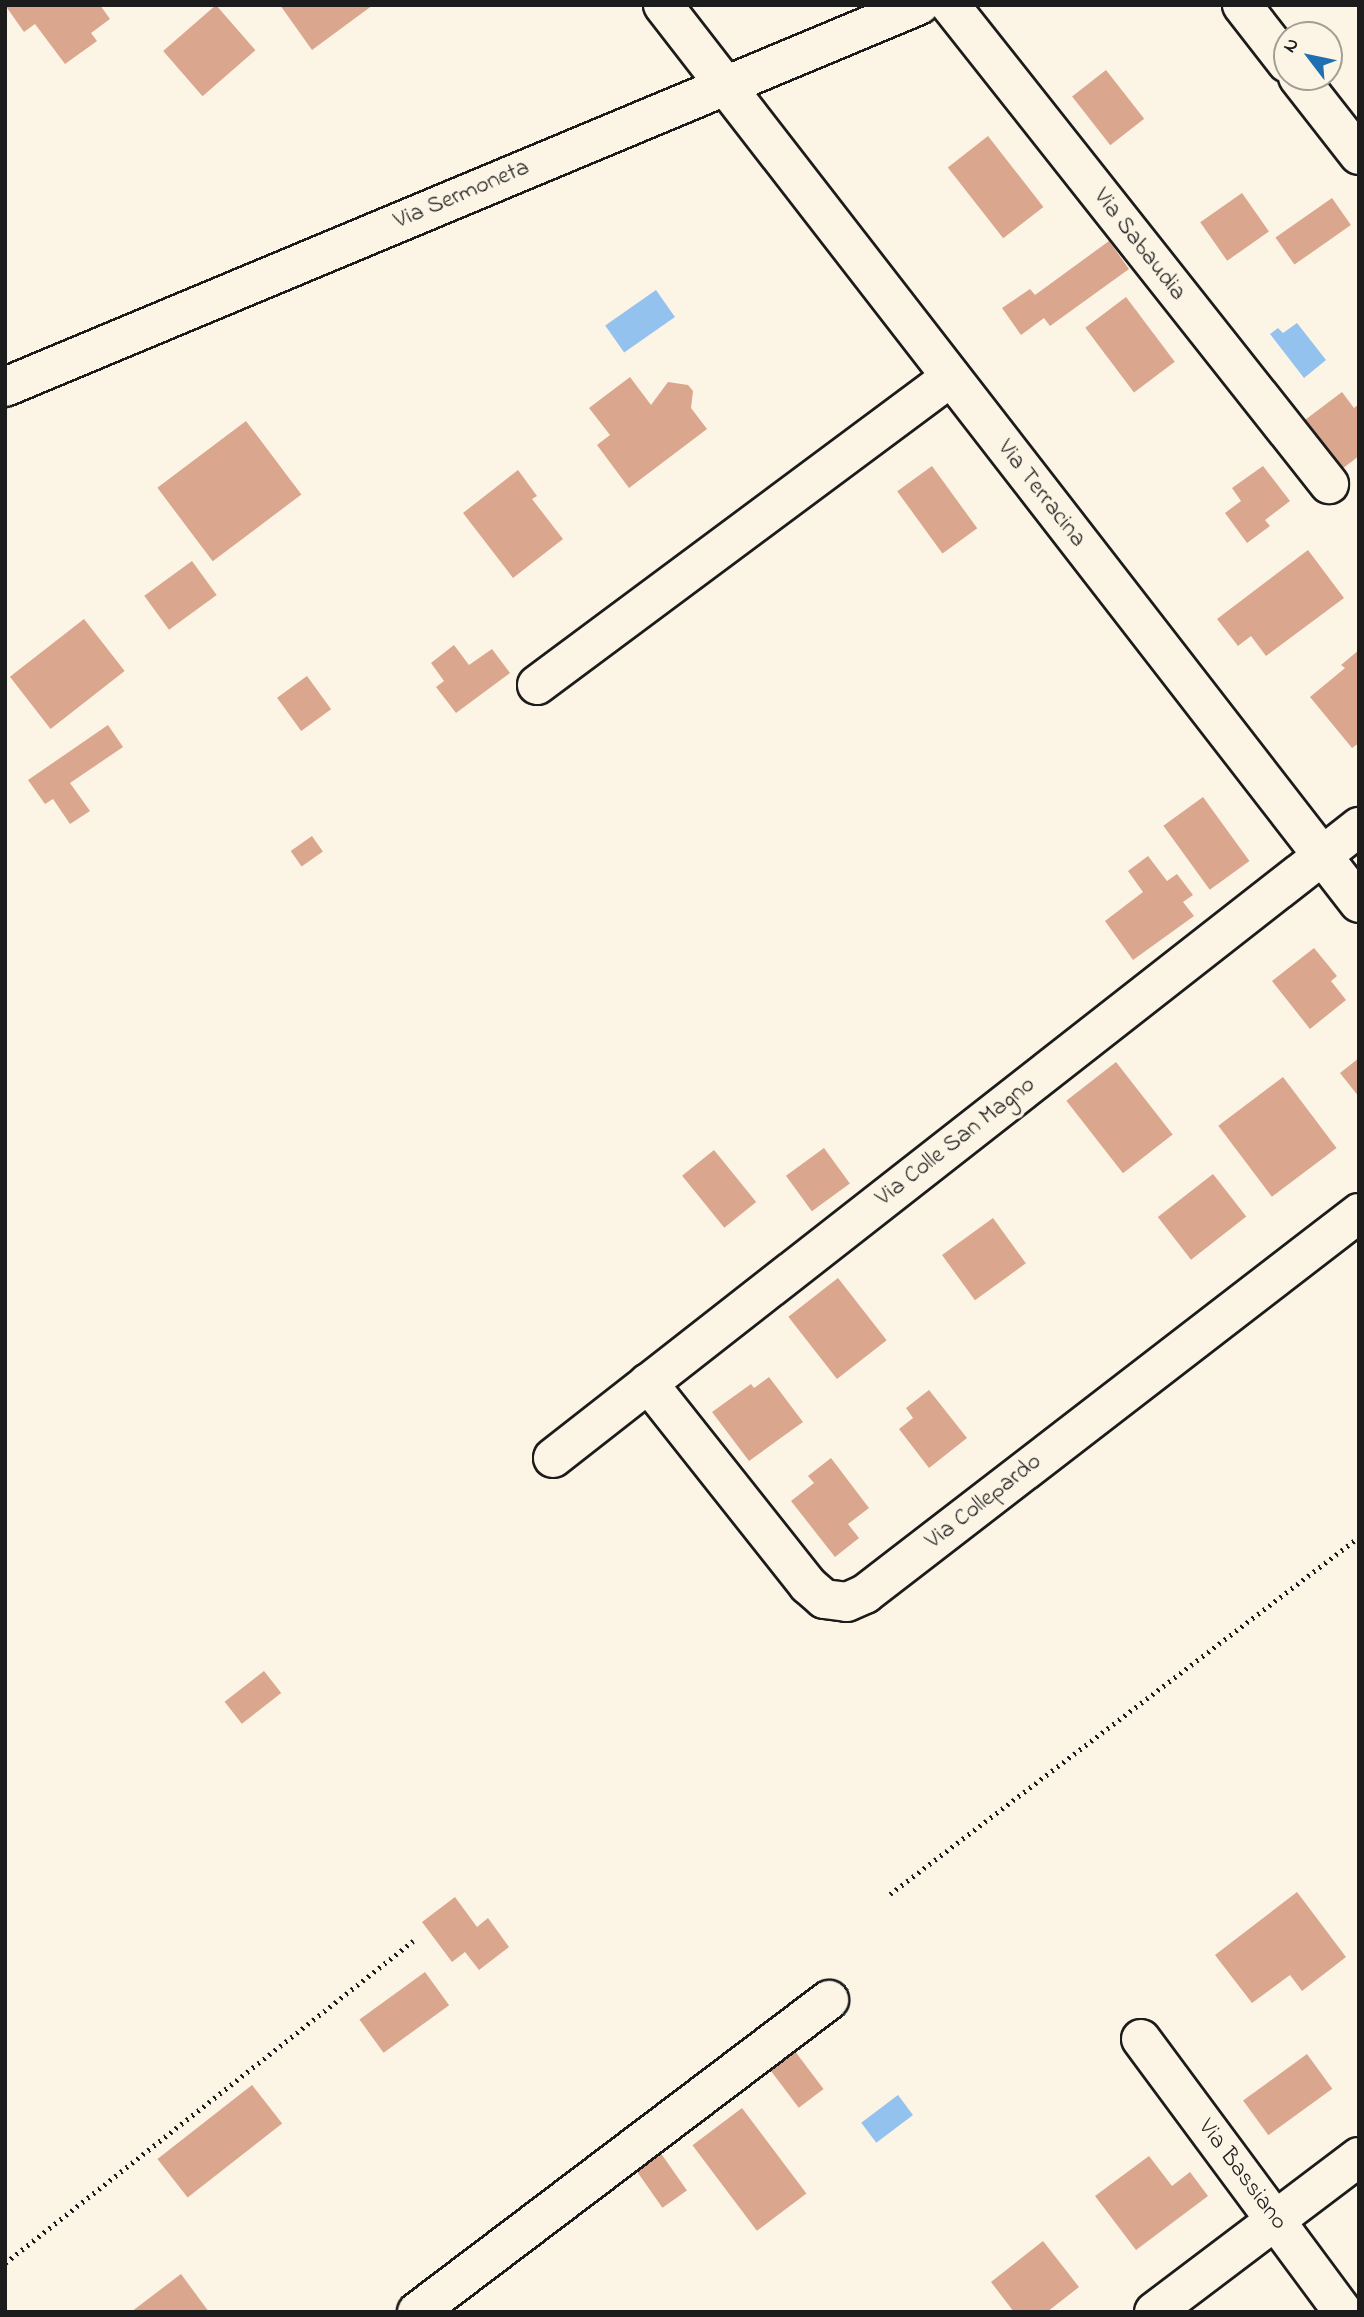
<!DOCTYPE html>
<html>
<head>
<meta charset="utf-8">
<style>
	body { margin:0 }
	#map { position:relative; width:1364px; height:2317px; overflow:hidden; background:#fcf5e5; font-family:"Indie Flower",sans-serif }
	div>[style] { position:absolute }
	.water>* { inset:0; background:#93c2ee; transform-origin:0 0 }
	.building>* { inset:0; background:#daa68e; transform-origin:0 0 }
	.path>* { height:4.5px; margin-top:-2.25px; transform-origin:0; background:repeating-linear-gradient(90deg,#1c1c1c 0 2px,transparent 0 7px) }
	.roads { filter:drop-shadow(2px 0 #1c1c1c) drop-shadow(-2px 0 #1c1c1c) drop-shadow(0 2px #1c1c1c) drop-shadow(0 -2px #1c1c1c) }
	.street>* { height:38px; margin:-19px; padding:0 19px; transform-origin:19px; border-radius:19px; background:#fcf5e5 }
	.secondary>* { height:38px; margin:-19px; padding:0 19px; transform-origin:19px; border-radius:19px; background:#fcf5e5 }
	span { translate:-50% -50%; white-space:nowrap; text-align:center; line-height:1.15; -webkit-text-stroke:7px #fcf5e5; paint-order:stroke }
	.street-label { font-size:24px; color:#1c1c1c }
	.frame { position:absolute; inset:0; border:7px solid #1c1c1c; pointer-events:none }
	.north { position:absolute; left:1273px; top:21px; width:70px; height:70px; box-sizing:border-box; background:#fcf5e5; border:2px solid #a29e95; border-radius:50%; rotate:302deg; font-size:19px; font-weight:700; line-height:28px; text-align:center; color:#1c1c1c }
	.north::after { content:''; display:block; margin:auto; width:24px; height:32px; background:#1f6fb2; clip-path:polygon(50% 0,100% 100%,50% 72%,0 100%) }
</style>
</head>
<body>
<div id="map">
	<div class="water">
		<i style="left:656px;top:290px;width:33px;height:62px;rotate:55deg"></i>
		<i style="clip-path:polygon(1297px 323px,1326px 360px,1304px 378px,1270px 334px,1278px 328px,1283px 333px)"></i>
		<i style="left:898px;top:2095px;width:25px;height:46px;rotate:53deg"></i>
	</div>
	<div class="building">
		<i style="clip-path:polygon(5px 5px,100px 5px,110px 19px,91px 33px,97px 41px,65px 64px,35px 24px,24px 32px)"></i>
		<i style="left:216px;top:5px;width:60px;height:70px;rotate:49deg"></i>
		<i style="clip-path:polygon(280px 5px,373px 5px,312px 50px)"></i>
		<i style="left:1106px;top:70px;width:62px;height:43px;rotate:52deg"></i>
		<i style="left:988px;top:136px;width:90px;height:51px;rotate:52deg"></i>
		<i style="left:1242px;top:193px;width:47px;height:51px;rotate:55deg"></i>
		<i style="left:1332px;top:198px;width:33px;height:69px;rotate:55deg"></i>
		<i style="clip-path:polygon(1109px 241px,1129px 269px,1050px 326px,1044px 318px,1021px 335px,1002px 308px,1030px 289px,1035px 295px)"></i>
		<i style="left:1126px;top:297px;width:81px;height:51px;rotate:53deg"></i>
		<i style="clip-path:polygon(630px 377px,651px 405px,668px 382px,688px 385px,693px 391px,691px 408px,707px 429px,629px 488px,597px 445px,610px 435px,589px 408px)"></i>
		<i style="clip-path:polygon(1342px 392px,1354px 408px,1359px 404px,1359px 456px,1334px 475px,1297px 426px)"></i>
		<i style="left:246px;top:421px;width:92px;height:111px;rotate:53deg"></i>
		<i style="left:932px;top:466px;width:77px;height:43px;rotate:54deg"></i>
		<i style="clip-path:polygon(1263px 466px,1290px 501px,1265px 520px,1270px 526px,1247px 543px,1225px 513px,1241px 501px,1232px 488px)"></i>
		<i style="clip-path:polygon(518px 470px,537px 496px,532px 499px,563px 539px,513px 578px,463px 513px)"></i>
		<i style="clip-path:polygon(1308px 550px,1344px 598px,1266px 656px,1251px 636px,1238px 646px,1217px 619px)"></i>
		<i style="left:192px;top:561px;width:42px;height:59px;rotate:54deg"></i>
		<i style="left:84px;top:619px;width:66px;height:94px;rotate:52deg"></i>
		<i style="clip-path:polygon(454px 645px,469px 665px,492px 649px,510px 673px,456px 713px,436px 687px,444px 681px,431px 663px)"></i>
		<i style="clip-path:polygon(1359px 650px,1359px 743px,1352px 748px,1310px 697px,1345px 668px,1341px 665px)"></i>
		<i style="left:307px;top:676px;width:41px;height:37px;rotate:54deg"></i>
		<i style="clip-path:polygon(108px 725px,123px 747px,70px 783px,90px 811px,70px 824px,53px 799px,45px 804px,28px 780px)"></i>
		<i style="left:1203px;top:797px;width:79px;height:49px;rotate:54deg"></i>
		<i style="left:312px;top:836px;width:19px;height:26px;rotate:55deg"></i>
		<i style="clip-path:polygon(1148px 856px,1167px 881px,1177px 874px,1193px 895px,1183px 902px,1194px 916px,1133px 960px,1105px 921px,1143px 892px,1128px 871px)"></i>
		<i style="clip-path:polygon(1314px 948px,1337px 976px,1331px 981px,1346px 1000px,1310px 1029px,1272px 981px)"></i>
		<i style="clip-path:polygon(1359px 1058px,1359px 1097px,1340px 1073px)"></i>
		<i style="left:1116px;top:1062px;width:92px;height:63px;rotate:52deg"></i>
		<i style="left:1283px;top:1077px;width:89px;height:81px;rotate:53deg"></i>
		<i style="left:824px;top:1148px;width:44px;height:47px;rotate:54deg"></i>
		<i style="left:714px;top:1150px;width:67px;height:41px;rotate:51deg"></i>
		<i style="left:1213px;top:1174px;width:54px;height:70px;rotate:52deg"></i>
		<i style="left:993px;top:1218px;width:56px;height:63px;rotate:54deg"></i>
		<i style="left:838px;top:1278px;width:79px;height:63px;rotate:52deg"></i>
		<i style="clip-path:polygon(769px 1377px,803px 1422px,749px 1461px,712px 1412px,751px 1384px,754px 1388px)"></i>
		<i style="clip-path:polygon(929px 1390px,967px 1438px,929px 1468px,899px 1429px,913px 1418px,906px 1408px)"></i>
		<i style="clip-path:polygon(831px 1458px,869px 1508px,848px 1524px,859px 1538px,835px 1557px,791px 1501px,814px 1483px,808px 1476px)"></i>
		<i style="left:264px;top:1671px;width:28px;height:50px;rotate:52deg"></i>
		<i style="clip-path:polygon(1297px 1892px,1346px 1957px,1302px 1991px,1290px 1975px,1252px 2003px,1215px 1955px)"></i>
		<i style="clip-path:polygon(455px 1897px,477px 1927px,488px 1918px,509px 1947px,479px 1970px,465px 1952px,452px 1962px,422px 1922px)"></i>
		<i style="left:425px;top:1972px;width:41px;height:81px;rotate:54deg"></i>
		<i style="left:788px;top:2042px;width:59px;height:31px;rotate:53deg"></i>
		<i style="left:1307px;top:2054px;width:43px;height:79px;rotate:54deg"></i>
		<i style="left:252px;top:2085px;width:49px;height:120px;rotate:52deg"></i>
		<i style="left:742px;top:2108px;width:107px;height:62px;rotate:53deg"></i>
		<i style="left:660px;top:2152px;width:47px;height:30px;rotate:55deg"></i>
		<i style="clip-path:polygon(1149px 2156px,1172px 2186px,1190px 2172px,1208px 2196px,1136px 2250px,1095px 2196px)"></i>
		<i style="clip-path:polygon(1043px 2241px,1079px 2287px,1047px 2312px,1014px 2312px,991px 2282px)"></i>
		<i style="clip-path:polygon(181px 2274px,209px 2312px,131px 2312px)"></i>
	</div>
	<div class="path">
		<i style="left:890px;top:1894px;width:589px;rotate:-37.28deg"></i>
		<i style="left:5px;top:2263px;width:520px;rotate:-38.28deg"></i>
	</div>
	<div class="roads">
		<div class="street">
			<i style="left:663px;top:5px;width:1136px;rotate:52.22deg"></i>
			<i style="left:950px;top:5px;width:611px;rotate:51.65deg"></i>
			<i style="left:1242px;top:5px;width:73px;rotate:52.2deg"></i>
			<i style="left:1298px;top:77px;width:99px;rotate:52deg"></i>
			<i style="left:537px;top:685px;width:516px;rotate:-36.65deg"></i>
			<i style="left:648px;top:1383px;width:258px;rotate:51.6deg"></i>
			<i style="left:808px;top:1585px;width:21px;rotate:41deg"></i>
			<i style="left:824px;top:1599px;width:23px;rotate:7deg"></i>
			<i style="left:847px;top:1602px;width:20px;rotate:-24deg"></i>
			<i style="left:865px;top:1594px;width:624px;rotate:-37.64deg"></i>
			<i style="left:553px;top:1458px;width:1024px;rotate:-38.06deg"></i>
			<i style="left:1141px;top:2039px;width:340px;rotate:53.5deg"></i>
			<i style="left:417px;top:2312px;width:517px;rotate:-37.14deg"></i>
			<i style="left:1154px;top:2312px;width:257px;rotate:-37.1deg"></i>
		</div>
		<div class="secondary">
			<i style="left:5px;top:387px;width:991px;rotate:-22.68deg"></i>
		</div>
	</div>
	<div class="street-label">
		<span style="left:462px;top:195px;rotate:-23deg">Via Sermoneta</span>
		<span style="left:1139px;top:245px;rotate:52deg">Via Sabaudia</span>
		<span style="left:1041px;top:494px;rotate:52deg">Via Terracina</span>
		<span style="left:956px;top:1142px;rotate:-38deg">Via Colle San Magno</span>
		<span style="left:984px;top:1502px;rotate:-38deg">Via Collepardo</span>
		<span style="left:1242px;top:2175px;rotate:53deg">Via Bassiano</span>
	</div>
	<div class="frame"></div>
	<div class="north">N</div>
</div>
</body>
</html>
